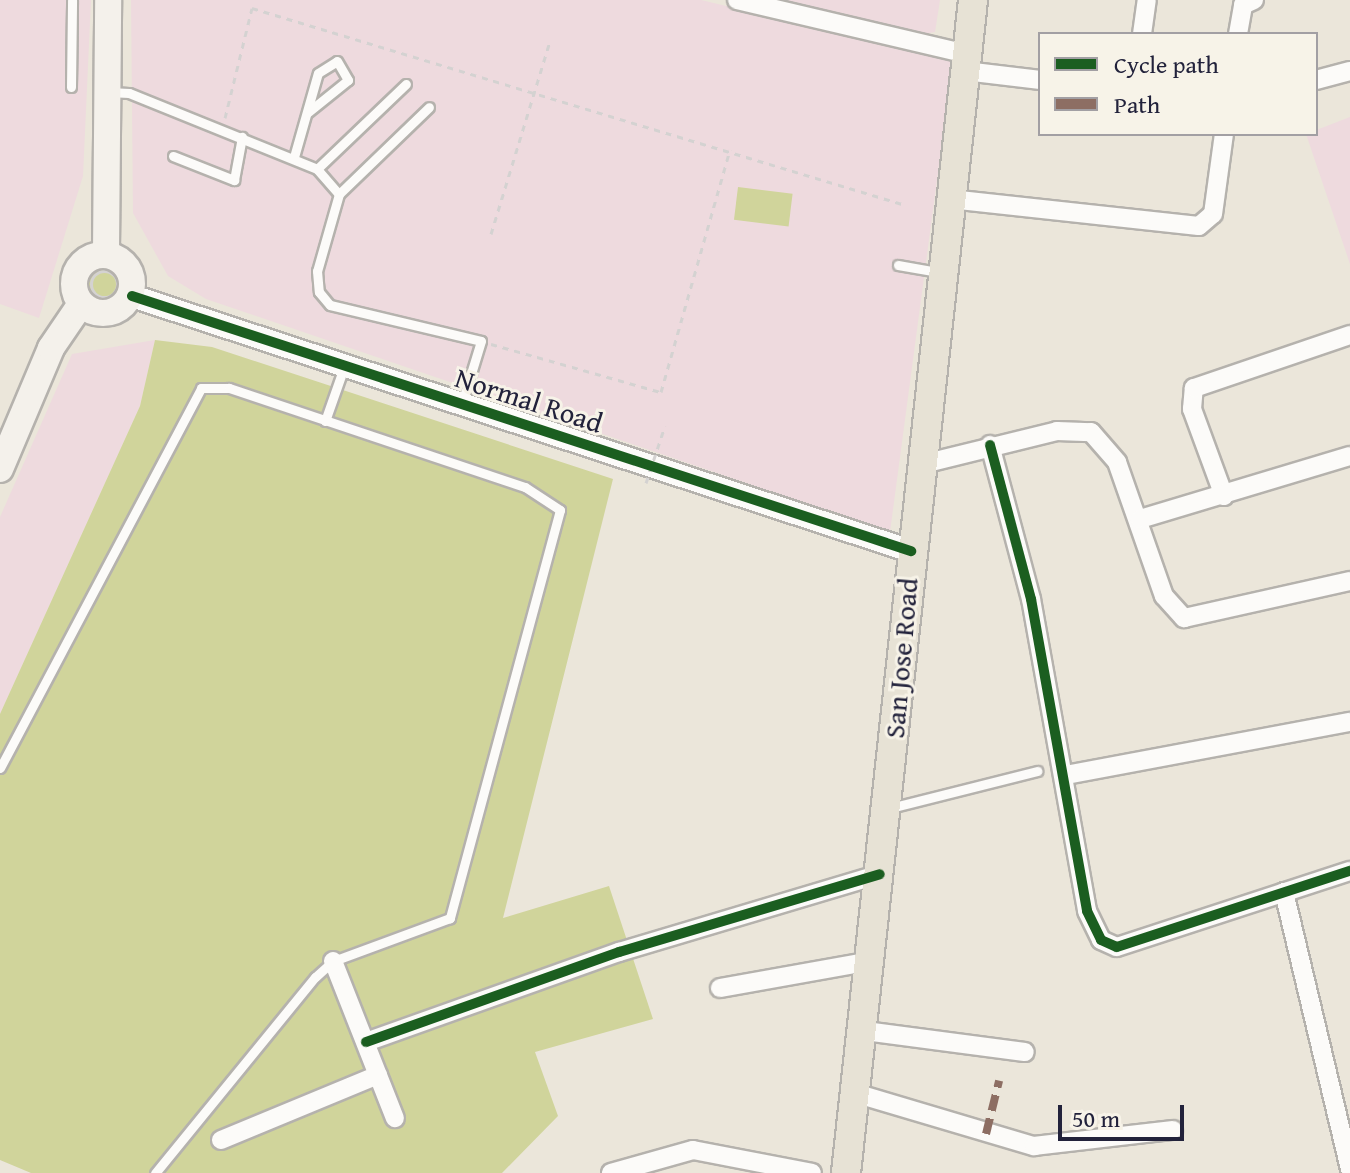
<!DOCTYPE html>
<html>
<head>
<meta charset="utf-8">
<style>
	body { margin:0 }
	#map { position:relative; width:1350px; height:1173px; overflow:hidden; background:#ebe6da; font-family:"Gentium Book Plus",serif }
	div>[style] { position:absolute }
	.built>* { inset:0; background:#eedade }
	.green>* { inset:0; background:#d0d49b; transform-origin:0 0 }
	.round { border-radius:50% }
	.path>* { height:3px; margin-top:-1.5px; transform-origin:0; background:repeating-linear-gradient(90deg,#d4d2d1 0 6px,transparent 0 12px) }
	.path>.ring { margin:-1.5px; padding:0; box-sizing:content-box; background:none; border:3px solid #d4d2d1; border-radius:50% }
	.roads { filter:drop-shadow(2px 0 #b5b2ad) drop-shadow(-2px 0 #b5b2ad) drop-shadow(0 2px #b5b2ad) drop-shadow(0 -2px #b5b2ad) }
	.service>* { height:9px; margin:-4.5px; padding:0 4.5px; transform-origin:4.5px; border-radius:4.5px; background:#fcfbf9 }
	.minor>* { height:18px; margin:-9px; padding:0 9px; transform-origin:9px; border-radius:9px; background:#fcfbf9 }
	.tertiary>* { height:22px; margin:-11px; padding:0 11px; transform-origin:11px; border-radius:11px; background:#fcfbf9 }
	.secondary>* { height:26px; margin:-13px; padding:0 13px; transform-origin:13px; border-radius:13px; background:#f4f1eb }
	.secondary>.ring { margin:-13px; padding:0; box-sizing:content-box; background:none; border:26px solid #f4f1eb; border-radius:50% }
	.primary>* { height:28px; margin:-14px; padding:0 14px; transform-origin:14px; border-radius:14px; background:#e7e2d5 }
	.path-bridge>* { height:3px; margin-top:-1.5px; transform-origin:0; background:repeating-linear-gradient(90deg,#d4d2d1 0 6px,transparent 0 12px) }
	.quiet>* { height:8px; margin-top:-4px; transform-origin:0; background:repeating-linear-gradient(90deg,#8d6e63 0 16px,transparent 0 24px) }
	.cycleway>* { height:10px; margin:-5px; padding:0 5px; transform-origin:5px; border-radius:5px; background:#1b5e20 }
	span { translate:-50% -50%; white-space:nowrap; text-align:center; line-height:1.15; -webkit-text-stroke:6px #f7f3e8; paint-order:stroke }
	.street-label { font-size:28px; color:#22223b }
	.legend { position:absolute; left:1038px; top:32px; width:280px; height:104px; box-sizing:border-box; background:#f7f3e8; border:2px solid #a29fa3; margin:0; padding:10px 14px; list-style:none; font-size:24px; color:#22223b }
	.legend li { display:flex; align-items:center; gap:16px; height:40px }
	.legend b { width:40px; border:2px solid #a29fa3 }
	.scale { position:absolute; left:1058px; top:1105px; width:126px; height:36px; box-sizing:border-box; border:4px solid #22223b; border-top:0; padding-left:10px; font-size:24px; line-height:28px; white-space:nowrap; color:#22223b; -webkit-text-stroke:6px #f7f3e8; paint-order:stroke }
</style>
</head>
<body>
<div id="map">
	<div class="built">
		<i style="clip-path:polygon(0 0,91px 0,83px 176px,39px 318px,0 304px)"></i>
		<i style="clip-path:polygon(131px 0,701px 0,953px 60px,890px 532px,206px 299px,168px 276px,133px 213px)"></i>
		<i style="clip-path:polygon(785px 0,940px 0,935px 32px,923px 34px)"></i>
		<i style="clip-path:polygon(1350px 117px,1350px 264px,1306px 134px)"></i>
		<i style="clip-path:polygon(155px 340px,140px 406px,0 714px,0 517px,72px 354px)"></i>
	</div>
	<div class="green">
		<i style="left:738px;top:187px;width:55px;height:33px;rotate:7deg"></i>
		<i class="round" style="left:86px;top:267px;width:34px;height:34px"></i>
		<i style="clip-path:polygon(155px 340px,212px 347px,613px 479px,503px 918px,609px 886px,653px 1019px,535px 1052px,558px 1116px,502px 1173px,31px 1173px,0 1160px,0 714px,140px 406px)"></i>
	</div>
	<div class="path">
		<i style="left:225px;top:118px;width:113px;rotate:-76.2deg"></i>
		<i style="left:252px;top:8px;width:679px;rotate:16.78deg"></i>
		<i style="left:491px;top:234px;width:199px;rotate:-73deg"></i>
		<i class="ring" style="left:91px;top:271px;width:23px;height:23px"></i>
		<i style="left:491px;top:344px;width:177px;rotate:15.8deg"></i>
		<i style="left:661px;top:392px;width:252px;rotate:-74.1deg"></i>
	</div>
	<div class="roads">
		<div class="service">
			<i style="left:71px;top:87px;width:87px;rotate:-89.3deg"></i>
			<i style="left:108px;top:92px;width:21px;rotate:3deg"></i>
			<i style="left:129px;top:93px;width:203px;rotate:22deg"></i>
			<i style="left:317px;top:169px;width:33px;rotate:49deg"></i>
			<i style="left:339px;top:194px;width:80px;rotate:105.9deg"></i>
			<i style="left:317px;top:271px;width:21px;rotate:85deg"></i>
			<i style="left:319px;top:292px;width:17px;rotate:50deg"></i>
			<i style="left:330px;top:305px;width:155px;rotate:13.4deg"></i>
			<i style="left:481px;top:341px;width:65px;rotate:107deg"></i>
			<i style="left:173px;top:156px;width:66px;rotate:21.5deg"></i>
			<i style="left:234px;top:180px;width:44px;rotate:-79.5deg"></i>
			<i style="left:294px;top:157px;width:87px;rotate:-74.1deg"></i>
			<i style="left:318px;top:73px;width:22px;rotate:-32deg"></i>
			<i style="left:337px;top:61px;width:22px;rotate:60deg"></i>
			<i style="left:348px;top:80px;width:51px;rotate:141.3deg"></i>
			<i style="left:317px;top:169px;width:123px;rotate:-43.7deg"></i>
			<i style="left:339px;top:194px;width:125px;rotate:-44deg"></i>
			<i style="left:898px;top:265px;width:41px;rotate:9.9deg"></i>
			<i style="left:325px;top:421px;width:57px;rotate:-70.6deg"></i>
			<i style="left:0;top:768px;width:430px;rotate:-62.1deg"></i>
			<i style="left:201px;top:388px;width:28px"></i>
			<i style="left:229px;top:388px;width:312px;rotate:18.5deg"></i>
			<i style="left:525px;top:487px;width:42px;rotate:33.3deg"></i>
			<i style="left:560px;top:510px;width:423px;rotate:105.1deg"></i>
			<i style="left:450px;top:918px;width:125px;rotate:159.8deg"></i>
			<i style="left:333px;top:961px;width:24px;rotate:138deg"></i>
			<i style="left:315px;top:977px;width:253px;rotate:129.2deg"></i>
			<i style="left:890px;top:808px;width:152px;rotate:-14.1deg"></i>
		</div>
		<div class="minor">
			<i style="left:737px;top:0;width:236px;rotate:13.2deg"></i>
			<i style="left:1142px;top:34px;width:34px;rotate:-82deg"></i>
			<i style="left:1238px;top:34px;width:29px;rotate:-80deg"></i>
			<i style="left:1243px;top:5px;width:12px;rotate:-24deg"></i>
			<i style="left:965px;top:71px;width:76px;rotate:6.8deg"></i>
			<i style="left:1316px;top:80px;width:35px;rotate:-15deg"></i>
			<i style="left:950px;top:199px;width:250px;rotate:6.2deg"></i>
			<i style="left:1199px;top:226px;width:18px;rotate:-41deg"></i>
			<i style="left:1213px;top:214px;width:81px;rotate:-82.2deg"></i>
			<i style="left:990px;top:445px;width:159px;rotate:75.1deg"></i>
			<i style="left:1031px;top:599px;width:317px;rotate:79.8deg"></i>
			<i style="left:1087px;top:911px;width:32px;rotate:64deg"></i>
			<i style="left:1101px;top:940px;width:17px;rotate:24deg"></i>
			<i style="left:1117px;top:947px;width:245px;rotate:-18.1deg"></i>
			<i style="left:919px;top:465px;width:142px;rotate:-13.8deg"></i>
			<i style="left:1057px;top:431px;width:34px;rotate:2deg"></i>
			<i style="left:1091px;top:432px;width:40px;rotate:49deg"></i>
			<i style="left:1117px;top:462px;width:142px;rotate:70.7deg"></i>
			<i style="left:1164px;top:596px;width:30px;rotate:48deg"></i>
			<i style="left:1184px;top:618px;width:170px;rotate:-12.6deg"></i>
			<i style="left:1224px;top:496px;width:93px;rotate:-110.2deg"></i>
			<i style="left:1192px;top:409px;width:21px;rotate:-85deg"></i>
			<i style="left:1194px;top:388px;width:165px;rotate:-18.8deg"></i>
			<i style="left:1140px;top:519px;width:219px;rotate:-16.7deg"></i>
			<i style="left:1066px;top:775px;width:289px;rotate:-10.6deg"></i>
			<i style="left:1284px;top:892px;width:286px;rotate:76.6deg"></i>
			<i style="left:333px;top:961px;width:169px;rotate:68.5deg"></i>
			<i style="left:720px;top:988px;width:154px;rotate:-10.1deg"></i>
			<i style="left:865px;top:1031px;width:161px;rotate:7.5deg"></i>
			<i style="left:366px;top:1042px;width:269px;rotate:-19.6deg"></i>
			<i style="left:619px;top:952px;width:272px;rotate:-16.6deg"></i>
			<i style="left:858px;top:1094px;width:184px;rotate:16.5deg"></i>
			<i style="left:1034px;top:1146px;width:140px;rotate:-6.6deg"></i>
			<i style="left:221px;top:1140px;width:170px;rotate:-22.5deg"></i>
			<i style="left:611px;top:1173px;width:85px;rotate:-15.7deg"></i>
			<i style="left:693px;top:1150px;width:121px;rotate:10.9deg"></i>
		</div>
		<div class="tertiary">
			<i style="left:132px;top:296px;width:820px;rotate:18.13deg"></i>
		</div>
		<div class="secondary">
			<i style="left:106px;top:251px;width:251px;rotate:-89.5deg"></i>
			<i class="ring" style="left:74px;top:255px;width:32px;height:32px"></i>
			<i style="left:0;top:469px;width:131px;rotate:-67.1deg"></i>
			<i style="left:51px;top:348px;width:50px;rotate:-55.7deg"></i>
		</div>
		<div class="primary">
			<i style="left:846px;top:1173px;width:1180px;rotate:-83.82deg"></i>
		</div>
	</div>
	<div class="path-bridge">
		<i style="left:646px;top:483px;width:60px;rotate:-71.6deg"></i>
	</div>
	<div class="quiet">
		<i style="left:986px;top:1134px;width:55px;rotate:-76.2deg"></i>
	</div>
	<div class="cycleway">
		<i style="left:132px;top:296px;width:820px;rotate:18.13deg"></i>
		<i style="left:990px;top:445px;width:159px;rotate:75.1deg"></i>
		<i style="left:1031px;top:599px;width:317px;rotate:79.8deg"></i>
		<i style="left:1087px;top:911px;width:32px;rotate:64deg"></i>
		<i style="left:1101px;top:940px;width:17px;rotate:24deg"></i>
		<i style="left:1117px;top:947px;width:245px;rotate:-18.1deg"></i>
		<i style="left:366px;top:1042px;width:269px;rotate:-19.6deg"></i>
		<i style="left:619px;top:952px;width:272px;rotate:-16.6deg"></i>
	</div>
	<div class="street-label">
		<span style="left:529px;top:400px;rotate:18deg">Normal Road</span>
		<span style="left:901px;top:658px;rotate:-85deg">San Jose Road</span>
	</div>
	<ul class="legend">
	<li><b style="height:10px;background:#1b5e20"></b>Cycle path</li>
	<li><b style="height:10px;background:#8d6e63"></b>Path</li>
	</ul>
	<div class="scale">50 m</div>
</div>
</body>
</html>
